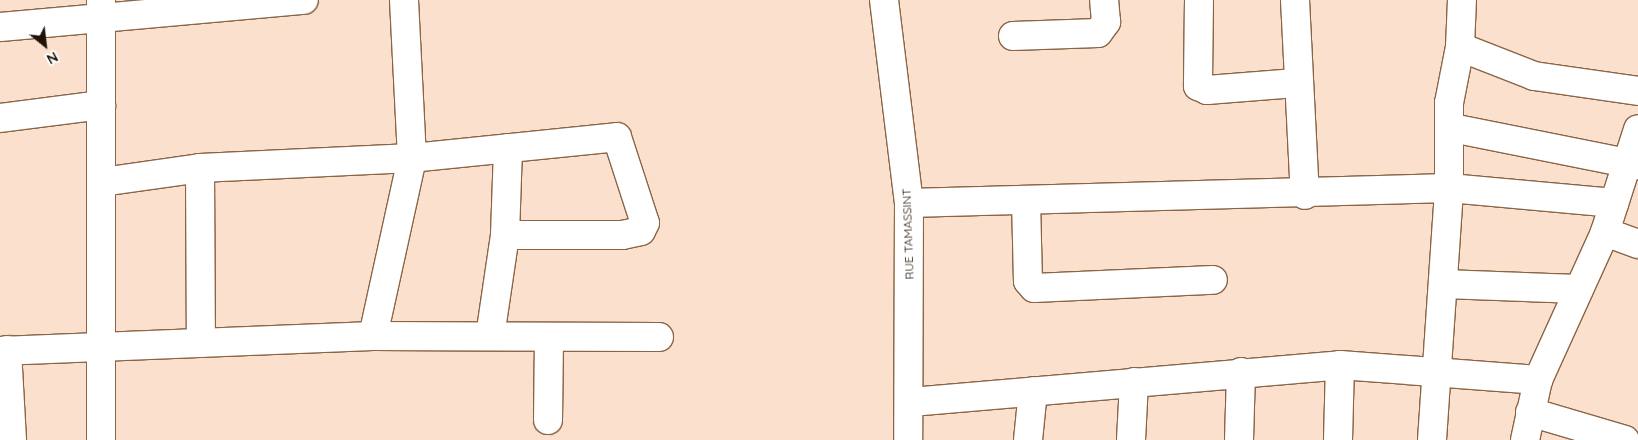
<!DOCTYPE html>
<html>
<head>
<meta charset="utf-8">
<style>
	body { margin:0 }
	#map { position:relative; width:1638px; height:440px; overflow:hidden; background:#fbe1cd; font-family:Quicksand,sans-serif }
	div>[style] { position:absolute }
	.roads { filter:drop-shadow(1px 0 #8a6446) drop-shadow(-1px 0 #8a6446) drop-shadow(0 1px #8a6446) drop-shadow(0 -1px #8a6446) }
	.minor>* { height:28px; margin:-14px; padding:0 14px; transform-origin:14px; border-radius:14px; background:#fff }
	.major>* { height:28px; margin:-14px; padding:0 14px; transform-origin:14px; border-radius:14px; background:#fff }
	span { translate:-50% -50%; white-space:nowrap; text-align:center; line-height:1.15; -webkit-text-stroke:5px #fff; paint-order:stroke }
	.street-label { font-size:12px; color:#211206 }
	.north { position:absolute; left:20px; top:20px; width:50px; height:50px; -webkit-text-stroke:4px #fff; paint-order:stroke; rotate:151deg; font-size:14px; font-weight:700; line-height:20px; text-align:center; color:#211206 }
	.north::after { content:''; display:block; margin:auto; width:18px; height:22px; background:#211206; clip-path:polygon(50% 0,100% 100%,50% 72%,0 100%) }
</style>
</head>
<body>
<div id="map">
	<div class="roads">
		<div class="minor">
			<i style="left:101px;top:0;width:440px;rotate:90deg"></i>
			<i style="left:1199px;top:0;width:86px;rotate:90.7deg"></i>
			<i style="left:1198px;top:86px;width:10px;rotate:24deg"></i>
			<i style="left:1207px;top:90px;width:89px;rotate:-4.5deg"></i>
			<i style="left:1295px;top:0;width:195px;rotate:87.1deg"></i>
			<i style="left:0;top:27px;width:305px;rotate:-5.1deg"></i>
			<i style="left:1013px;top:36px;width:85px;rotate:-2deg"></i>
			<i style="left:1098px;top:33px;width:14px;rotate:-54deg"></i>
			<i style="left:1106px;top:22px;width:22px;rotate:-95deg"></i>
			<i style="left:1460px;top:47px;width:79px;rotate:21.4deg"></i>
			<i style="left:1534px;top:76px;width:105px;rotate:8.2deg"></i>
			<i style="left:0;top:118px;width:102px;rotate:-7.3deg"></i>
			<i style="left:1452px;top:128px;width:190px;rotate:11.3deg"></i>
			<i style="left:200px;top:168px;width:175px;rotate:89.7deg"></i>
			<i style="left:102px;top:182px;width:99px;rotate:-8.1deg"></i>
			<i style="left:200px;top:168px;width:212px;rotate:-2.7deg"></i>
			<i style="left:412px;top:158px;width:206px;rotate:-5.8deg"></i>
			<i style="left:617px;top:137px;width:90px;rotate:72deg"></i>
			<i style="left:645px;top:223px;width:9px;rotate:117deg"></i>
			<i style="left:641px;top:231px;width:19px;rotate:168deg"></i>
			<i style="left:622px;top:235px;width:117px;rotate:180deg"></i>
			<i style="left:505px;top:235px;width:102px;rotate:98.4deg"></i>
			<i style="left:1026px;top:200px;width:81px;rotate:88.6deg"></i>
			<i style="left:1028px;top:281px;width:9px;rotate:49deg"></i>
			<i style="left:1034px;top:288px;width:179px;rotate:-2.6deg"></i>
			<i style="left:909px;top:203px;width:540px;rotate:-1.59deg"></i>
			<i style="left:1449px;top:188px;width:166px;rotate:5.2deg"></i>
			<i style="left:1605px;top:232px;width:35px;rotate:20deg"></i>
			<i style="left:505px;top:235px;width:87px;rotate:-88deg"></i>
			<i style="left:1443px;top:284px;width:136px;rotate:2.1deg"></i>
			<i style="left:373px;top:336px;width:182px;rotate:-77.6deg"></i>
			<i style="left:412px;top:158px;width:158px;rotate:-92.9deg"></i>
			<i style="left:7px;top:350px;width:90px;rotate:86.8deg"></i>
			<i style="left:0;top:351px;width:373px;rotate:-2.3deg"></i>
			<i style="left:373px;top:336px;width:286px;rotate:0.2deg"></i>
			<i style="left:911px;top:402px;width:431px;rotate:-4.9deg"></i>
			<i style="left:1340px;top:365px;width:199px;rotate:4.3deg"></i>
			<i style="left:1530px;top:412px;width:99px;rotate:16.4deg"></i>
			<i style="left:548px;top:420px;width:83px;rotate:-89.3deg"></i>
			<i style="left:1028px;top:440px;width:49px;rotate:-84.2deg"></i>
			<i style="left:1131px;top:440px;width:58px;rotate:-87deg"></i>
			<i style="left:1239px;top:440px;width:68px;rotate:-88.3deg"></i>
			<i style="left:1338px;top:440px;width:75px;rotate:-88.5deg"></i>
			<i style="left:1432px;top:440px;width:253px;rotate:-86.1deg"></i>
			<i style="left:1449px;top:188px;width:85px;rotate:-90deg"></i>
			<i style="left:1449px;top:103px;width:57px;rotate:-78.9deg"></i>
			<i style="left:1460px;top:47px;width:47px;rotate:-87.6deg"></i>
			<i style="left:1525px;top:440px;width:61px;rotate:-77.8deg"></i>
			<i style="left:1538px;top:380px;width:162px;rotate:-65.6deg"></i>
			<i style="left:1605px;top:232px;width:108px;rotate:-72.2deg"></i>
		</div>
		<div class="major">
			<i style="left:884px;top:0;width:205px;rotate:83deg"></i>
			<i style="left:909px;top:203px;width:237px;rotate:90.2deg"></i>
		</div>
	</div>
	<div class="street-label">
		<span style="left:908px;top:234px;rotate:-92deg">RUE TAMASSINT</span>
	</div>
	<div class="north">N</div>
</div>
</body>
</html>
